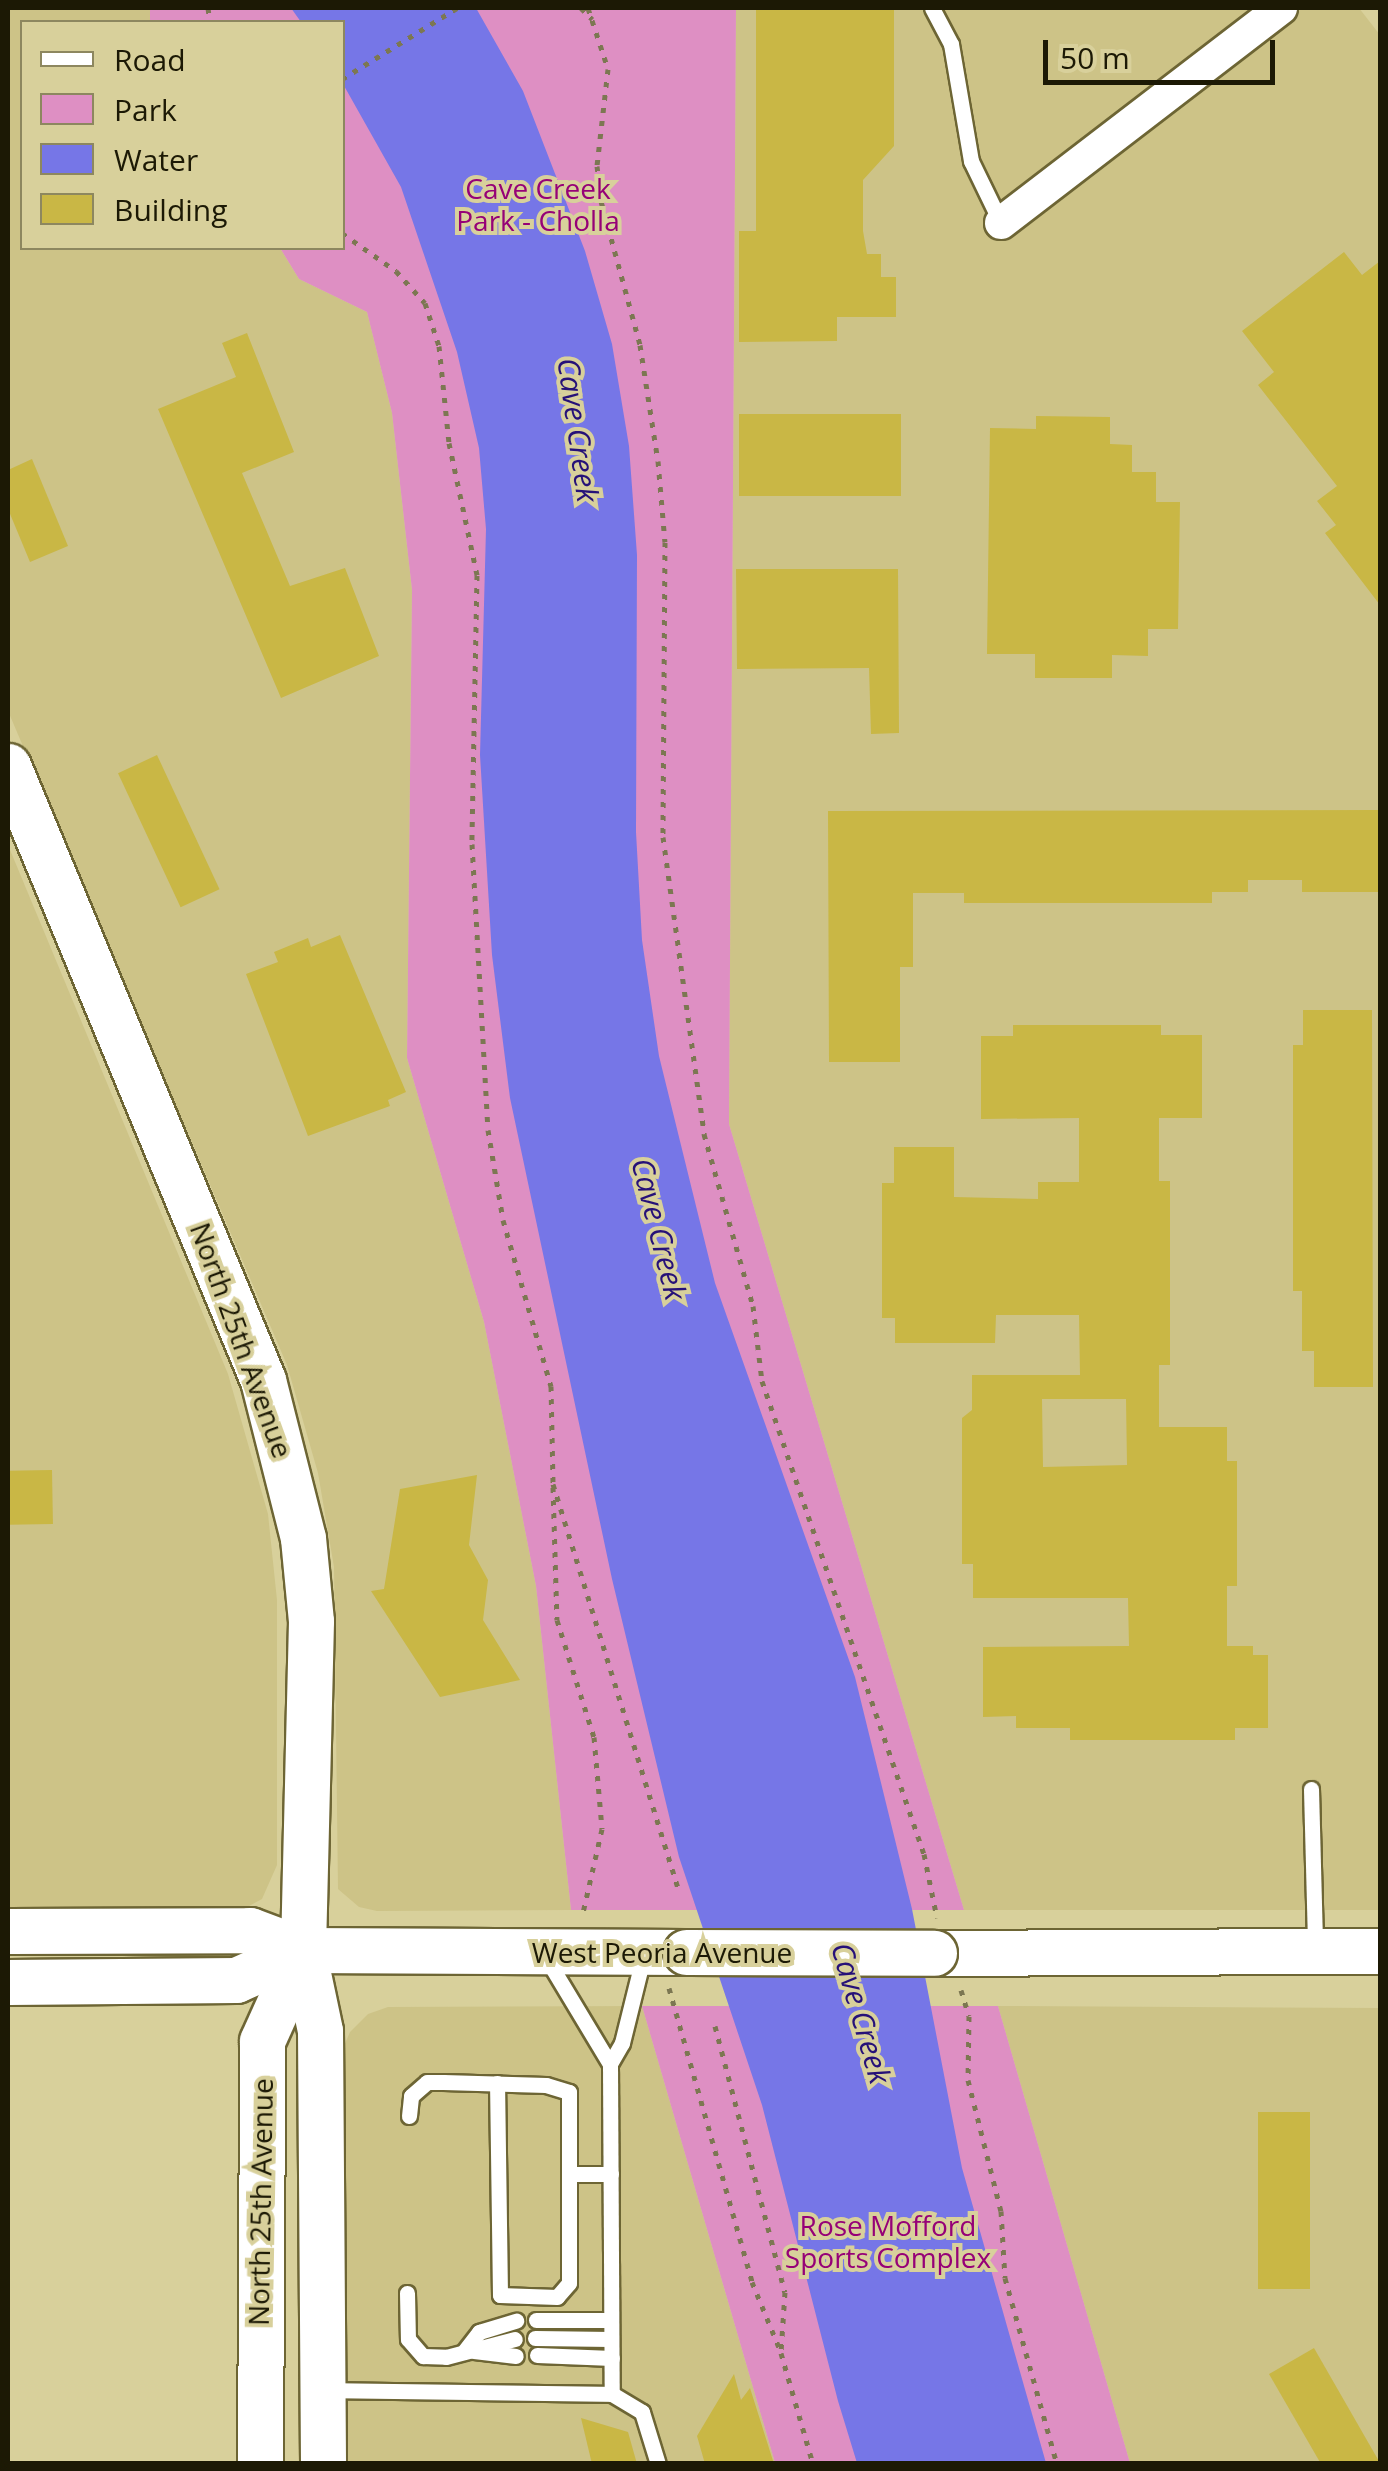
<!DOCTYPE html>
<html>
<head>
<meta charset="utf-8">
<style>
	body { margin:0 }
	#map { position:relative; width:1388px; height:2471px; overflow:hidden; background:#d8d09b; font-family:"Open Sans",sans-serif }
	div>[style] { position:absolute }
	.built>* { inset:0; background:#cdc387 }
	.green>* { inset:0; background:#de8fc3 }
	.water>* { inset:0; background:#7676e7 }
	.building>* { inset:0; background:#c9b745; transform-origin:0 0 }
	.path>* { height:5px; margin-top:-2.5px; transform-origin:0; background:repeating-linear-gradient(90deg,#7c7752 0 5px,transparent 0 13px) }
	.roads { filter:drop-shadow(2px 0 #6d6534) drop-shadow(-2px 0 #6d6534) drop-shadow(0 2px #6d6534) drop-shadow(0 -2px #6d6534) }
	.lane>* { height:15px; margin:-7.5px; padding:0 7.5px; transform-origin:7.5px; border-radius:7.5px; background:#fff }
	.street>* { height:32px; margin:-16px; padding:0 16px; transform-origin:16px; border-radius:16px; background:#fff }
	.secondary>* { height:45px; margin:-22.5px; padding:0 22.5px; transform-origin:22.5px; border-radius:22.5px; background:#fff }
	.bridges { filter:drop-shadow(2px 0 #6d6534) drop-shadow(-2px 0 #6d6534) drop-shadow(0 2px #6d6534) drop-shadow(0 -2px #6d6534) }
	.secondary-bridge>* { height:45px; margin:-22.5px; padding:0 22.5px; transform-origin:22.5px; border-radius:22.5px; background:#fff }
	span { translate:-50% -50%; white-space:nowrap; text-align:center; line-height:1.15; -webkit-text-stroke:8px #d8d09b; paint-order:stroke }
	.park-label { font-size:28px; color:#960177 }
	.street-label { font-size:28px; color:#1c1905 }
	.water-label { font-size:30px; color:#261178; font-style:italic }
	.frame { position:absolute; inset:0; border:10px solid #1c1905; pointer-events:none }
	.legend { position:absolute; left:20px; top:20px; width:325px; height:230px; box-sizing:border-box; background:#d8d09b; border:2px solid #8d875f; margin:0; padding:12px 18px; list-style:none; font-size:30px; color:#1c1905 }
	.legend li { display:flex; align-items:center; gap:20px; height:50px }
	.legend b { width:50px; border:2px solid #8d875f }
	.scale { position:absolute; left:1043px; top:40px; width:232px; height:45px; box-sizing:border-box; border:5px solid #1c1905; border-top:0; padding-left:12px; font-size:30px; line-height:35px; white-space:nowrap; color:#1c1905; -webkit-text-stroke:8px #d8d09b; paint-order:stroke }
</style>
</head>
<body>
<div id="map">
	<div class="built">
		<i style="clip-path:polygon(8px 8px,150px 8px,150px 22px,22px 22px,22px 248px,280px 248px,299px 279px,367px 312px,392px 413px,412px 590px,407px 1058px,484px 1322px,536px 1586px,571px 1910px,377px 1911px,359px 1907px,338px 1889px,334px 1567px,318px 1473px,287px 1365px,8px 711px)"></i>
		<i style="clip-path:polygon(736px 8px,1359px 8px,1380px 35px,1380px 1910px,964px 1910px,729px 1124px)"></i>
		<i style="clip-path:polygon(8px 845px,228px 1374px,268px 1514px,277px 1600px,277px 1865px,262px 1899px,238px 1912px,8px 1913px)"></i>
		<i style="clip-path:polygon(642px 2006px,775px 2463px,338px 2464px,340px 2055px,350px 2032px,368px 2014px,388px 2007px)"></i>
		<i style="clip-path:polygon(998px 2006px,1380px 2008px,1380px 2463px,1130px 2463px)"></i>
	</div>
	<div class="green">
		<i style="clip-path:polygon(150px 8px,736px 8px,729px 1124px,964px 1910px,571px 1910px,536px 1586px,484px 1322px,407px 1058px,412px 590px,392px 413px,367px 312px,299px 279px,280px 248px,342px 248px,342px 22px,150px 22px)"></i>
		<i style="clip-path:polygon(642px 2006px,998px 2006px,1130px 2463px,775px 2463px)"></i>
	</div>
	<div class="water">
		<i style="clip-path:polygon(291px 8px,476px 8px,523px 91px,585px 251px,612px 344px,629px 446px,637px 555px,636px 832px,642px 940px,659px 1056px,715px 1283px,855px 1677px,912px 1909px,962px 2168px,1046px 2463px,857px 2463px,838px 2401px,762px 2105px,679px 1857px,612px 1579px,510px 1098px,492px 955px,480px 755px,486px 529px,479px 448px,457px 352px,401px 187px,343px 84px,342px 22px,301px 22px)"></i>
	</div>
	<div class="building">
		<i style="clip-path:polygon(756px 8px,894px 8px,894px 146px,863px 180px,863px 231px,867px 254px,881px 254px,881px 277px,896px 277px,896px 317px,837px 317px,837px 341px,739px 342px,739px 231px,756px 231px)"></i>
		<i style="clip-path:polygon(1344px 252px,1362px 275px,1380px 261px,1380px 605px,1325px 533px,1336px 525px,1317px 501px,1337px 486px,1258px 385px,1274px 372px,1242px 331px)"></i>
		<i style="clip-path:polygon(247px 333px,294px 452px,242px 473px,290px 586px,345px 568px,379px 656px,281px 698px,158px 409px,236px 377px,222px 343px)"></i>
		<i style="left:901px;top:414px;width:82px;height:162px;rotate:90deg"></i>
		<i style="clip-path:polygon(1036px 416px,1110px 417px,1110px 444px,1132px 445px,1132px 472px,1156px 472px,1156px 502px,1180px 502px,1178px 629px,1148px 629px,1148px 656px,1112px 655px,1112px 678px,1035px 678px,1035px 654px,987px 654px,990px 428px,1036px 429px)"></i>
		<i style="clip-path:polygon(32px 459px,68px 546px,30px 562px,8px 509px,8px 470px)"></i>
		<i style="clip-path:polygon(736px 569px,898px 569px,899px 733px,871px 734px,869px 668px,737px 669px)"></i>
		<i style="left:157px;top:755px;width:148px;height:43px;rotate:65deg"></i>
		<i style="clip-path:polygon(1380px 810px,1380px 892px,1302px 892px,1302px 880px,1248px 880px,1248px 892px,1212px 892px,1212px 903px,964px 903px,964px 893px,913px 893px,913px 967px,900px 967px,900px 1062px,829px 1062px,828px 811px)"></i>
		<i style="clip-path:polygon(340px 935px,406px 1092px,388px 1100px,390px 1106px,308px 1136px,246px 974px,278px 962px,274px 952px,308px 938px,311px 947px)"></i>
		<i style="clip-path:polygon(1303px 1010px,1372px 1010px,1373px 1387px,1314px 1387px,1314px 1351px,1302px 1351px,1302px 1291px,1293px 1291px,1293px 1045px,1303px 1045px)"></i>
		<i style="clip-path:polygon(evenodd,1013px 1025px,1161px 1025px,1161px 1035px,1202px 1035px,1202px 1118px,1159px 1118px,1159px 1181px,1170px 1181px,1170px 1365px,1159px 1365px,1159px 1427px,1227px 1427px,1227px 1461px,1237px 1461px,1237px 1586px,1227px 1586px,1227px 1646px,1253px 1646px,1253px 1655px,1268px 1655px,1268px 1728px,1235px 1728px,1235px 1740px,1070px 1740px,1070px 1728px,1016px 1728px,1016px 1716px,983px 1717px,983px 1647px,1129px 1646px,1128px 1598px,973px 1598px,973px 1564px,962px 1564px,962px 1418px,972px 1410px,972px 1375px,1080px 1375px,1079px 1315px,996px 1315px,995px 1343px,895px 1343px,895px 1318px,882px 1318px,882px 1183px,894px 1183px,894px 1147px,954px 1147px,954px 1197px,1038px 1199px,1038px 1182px,1079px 1182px,1079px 1118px,981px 1119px,981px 1036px,1013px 1036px,1013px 1025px,1042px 1399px,1126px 1399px,1127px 1465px,1043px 1467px,1042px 1399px)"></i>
		<i style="left:52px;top:1470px;width:54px;height:44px;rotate:89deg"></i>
		<i style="clip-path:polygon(477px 1475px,469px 1545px,488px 1580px,483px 1620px,520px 1680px,440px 1697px,371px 1591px,384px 1589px,400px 1489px)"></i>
		<i style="left:1258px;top:2112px;width:52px;height:177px"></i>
		<i style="clip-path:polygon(1314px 2348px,1380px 2463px,1380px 2464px,1321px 2464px,1269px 2374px)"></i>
		<i style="clip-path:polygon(734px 2374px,741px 2400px,750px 2388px,774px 2464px,705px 2464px,697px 2436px)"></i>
		<i style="clip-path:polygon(581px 2418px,628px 2432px,637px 2464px,592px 2464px)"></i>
	</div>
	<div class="path">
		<i style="left:208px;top:8px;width:14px;rotate:82deg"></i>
		<i style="left:581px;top:8px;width:16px;rotate:45deg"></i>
		<i style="left:588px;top:8px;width:64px;rotate:71.8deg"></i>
		<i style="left:608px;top:69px;width:98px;rotate:96.5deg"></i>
		<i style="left:597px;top:166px;width:35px;rotate:83deg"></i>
		<i style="left:601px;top:201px;width:149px;rotate:74.8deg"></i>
		<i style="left:640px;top:345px;width:117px;rotate:81.2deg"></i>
		<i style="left:658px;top:461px;width:81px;rotate:85.1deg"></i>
		<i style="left:665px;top:542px;width:295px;rotate:90.4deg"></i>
		<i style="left:663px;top:837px;width:300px;rotate:82.1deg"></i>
		<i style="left:704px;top:1134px;width:179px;rotate:74.1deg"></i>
		<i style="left:753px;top:1306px;width:76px;rotate:83.2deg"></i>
		<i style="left:762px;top:1381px;width:500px;rotate:71.1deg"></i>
		<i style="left:924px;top:1854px;width:65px;rotate:78.5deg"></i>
		<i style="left:342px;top:79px;width:135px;rotate:-31.7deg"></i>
		<i style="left:342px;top:233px;width:66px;rotate:35.1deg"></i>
		<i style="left:396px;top:271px;width:43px;rotate:47.8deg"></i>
		<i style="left:425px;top:303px;width:45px;rotate:72deg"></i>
		<i style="left:439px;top:346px;width:98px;rotate:84.1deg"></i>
		<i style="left:449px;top:443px;width:135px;rotate:78deg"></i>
		<i style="left:477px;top:575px;width:269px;rotate:91.1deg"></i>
		<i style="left:472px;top:844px;width:286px;rotate:86.8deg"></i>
		<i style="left:488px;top:1130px;width:91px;rotate:80.5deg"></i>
		<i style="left:503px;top:1220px;width:173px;rotate:73.9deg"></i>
		<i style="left:551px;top:1386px;width:98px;rotate:88.8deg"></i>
		<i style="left:553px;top:1484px;width:427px;rotate:72.8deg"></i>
		<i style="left:553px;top:1487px;width:133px;rotate:88.3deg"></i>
		<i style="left:557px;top:1620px;width:123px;rotate:72.5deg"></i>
		<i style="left:594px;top:1737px;width:92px;rotate:85deg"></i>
		<i style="left:602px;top:1829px;width:90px;rotate:102.8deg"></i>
		<i style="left:669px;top:1988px;width:305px;rotate:74.2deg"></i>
		<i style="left:752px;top:2282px;width:74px;rotate:67.6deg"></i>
		<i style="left:961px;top:1990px;width:27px;rotate:73deg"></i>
		<i style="left:969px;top:2016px;width:64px;rotate:90.9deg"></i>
		<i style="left:968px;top:2080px;width:135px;rotate:75.9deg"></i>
		<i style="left:1001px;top:2211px;width:67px;rotate:86.6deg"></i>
		<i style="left:1005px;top:2278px;width:193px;rotate:74.4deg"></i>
		<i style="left:715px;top:2026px;width:275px;rotate:75.3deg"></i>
		<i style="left:785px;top:2292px;width:61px;rotate:93.8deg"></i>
		<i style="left:781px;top:2353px;width:116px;rotate:73.9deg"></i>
	</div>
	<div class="roads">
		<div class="lane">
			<i style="left:932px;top:8px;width:41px;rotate:62.2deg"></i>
			<i style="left:951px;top:44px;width:119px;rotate:80.3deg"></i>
			<i style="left:971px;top:161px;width:69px;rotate:64.2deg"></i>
			<i style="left:1311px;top:1789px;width:156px;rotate:88.5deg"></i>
			<i style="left:545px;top:1956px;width:126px;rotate:59deg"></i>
			<i style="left:643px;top:1958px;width:88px;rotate:103.9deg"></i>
			<i style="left:622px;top:2043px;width:24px;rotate:120deg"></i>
			<i style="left:610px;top:2064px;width:330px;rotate:89.7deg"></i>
			<i style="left:612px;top:2394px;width:35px;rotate:31deg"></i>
			<i style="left:642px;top:2412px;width:54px;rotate:72.9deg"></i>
			<i style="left:409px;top:2116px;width:20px;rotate:-84deg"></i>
			<i style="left:411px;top:2096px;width:21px;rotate:-41deg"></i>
			<i style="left:427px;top:2082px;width:16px"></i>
			<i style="left:443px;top:2082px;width:103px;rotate:1.7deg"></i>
			<i style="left:546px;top:2085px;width:24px;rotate:17deg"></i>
			<i style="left:569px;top:2092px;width:191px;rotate:90deg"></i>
			<i style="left:569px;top:2283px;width:18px;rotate:131deg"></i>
			<i style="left:557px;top:2297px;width:57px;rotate:-178deg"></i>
			<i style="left:500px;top:2295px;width:212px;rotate:-90.8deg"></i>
			<i style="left:570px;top:2174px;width:41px"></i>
			<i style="left:407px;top:2293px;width:46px;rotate:88.8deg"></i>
			<i style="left:408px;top:2339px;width:23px;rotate:49deg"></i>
			<i style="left:423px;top:2356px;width:23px;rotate:2deg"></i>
			<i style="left:446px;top:2357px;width:71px;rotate:-14.6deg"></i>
			<i style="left:536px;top:2320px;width:75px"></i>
			<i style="left:535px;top:2338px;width:76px;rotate:0.8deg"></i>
			<i style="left:465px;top:2350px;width:23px;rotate:-52deg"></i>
			<i style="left:479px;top:2332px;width:39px;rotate:-17deg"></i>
			<i style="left:474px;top:2351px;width:42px;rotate:6.8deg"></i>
			<i style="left:537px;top:2355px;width:75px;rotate:2.3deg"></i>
			<i style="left:326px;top:2390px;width:286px;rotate:0.8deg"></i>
		</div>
		<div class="street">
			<i style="left:1001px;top:223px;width:353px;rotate:-37.5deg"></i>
		</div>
		<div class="secondary">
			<i style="left:8px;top:766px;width:665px;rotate:67.45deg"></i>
			<i style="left:263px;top:1380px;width:163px;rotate:75.8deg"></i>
			<i style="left:303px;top:1538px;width:83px;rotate:84.5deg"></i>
			<i style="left:311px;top:1621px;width:329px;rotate:91.4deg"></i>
			<i style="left:303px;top:1950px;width:83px;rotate:78.1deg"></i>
			<i style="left:320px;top:2031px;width:433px;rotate:89.6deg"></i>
			<i style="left:8px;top:1931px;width:242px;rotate:-0.2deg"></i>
			<i style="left:250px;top:1930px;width:57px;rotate:20.7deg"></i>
			<i style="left:303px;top:1950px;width:383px;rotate:0.3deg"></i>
			<i style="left:934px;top:1953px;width:446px;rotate:-0.3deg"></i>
			<i style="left:8px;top:1982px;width:228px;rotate:-0.5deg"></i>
			<i style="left:236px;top:1980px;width:73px;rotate:-24.1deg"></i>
			<i style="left:260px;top:2464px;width:423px;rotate:-89.7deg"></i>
			<i style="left:262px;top:2041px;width:100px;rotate:-65.7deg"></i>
		</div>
	</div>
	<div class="bridges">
		<div class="secondary-bridge">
			<i style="left:686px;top:1952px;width:248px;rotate:0.2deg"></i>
		</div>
	</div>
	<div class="park-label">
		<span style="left:538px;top:204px">Cave Creek<br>Park - Cholla</span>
		<span style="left:888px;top:2241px">Rose Mofford<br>Sports Complex</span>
	</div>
	<div class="street-label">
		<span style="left:242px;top:1340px;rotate:70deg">North 25th Avenue</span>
		<span style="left:662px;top:1952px">West Peoria Avenue</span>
		<span style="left:260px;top:2202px;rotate:-89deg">North 25th Avenue</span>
	</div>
	<div class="water-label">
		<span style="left:578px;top:430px;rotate:82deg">Cave Creek</span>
		<span style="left:659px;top:1229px;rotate:76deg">Cave Creek</span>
		<span style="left:861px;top:2013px;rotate:74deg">Cave Creek</span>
	</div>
	<div class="frame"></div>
	<ul class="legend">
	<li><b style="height:12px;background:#fff"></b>Road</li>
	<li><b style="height:28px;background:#de8fc3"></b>Park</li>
	<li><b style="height:28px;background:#7676e7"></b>Water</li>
	<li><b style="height:28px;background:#c9b745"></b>Building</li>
	</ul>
	<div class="scale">50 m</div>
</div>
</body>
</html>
